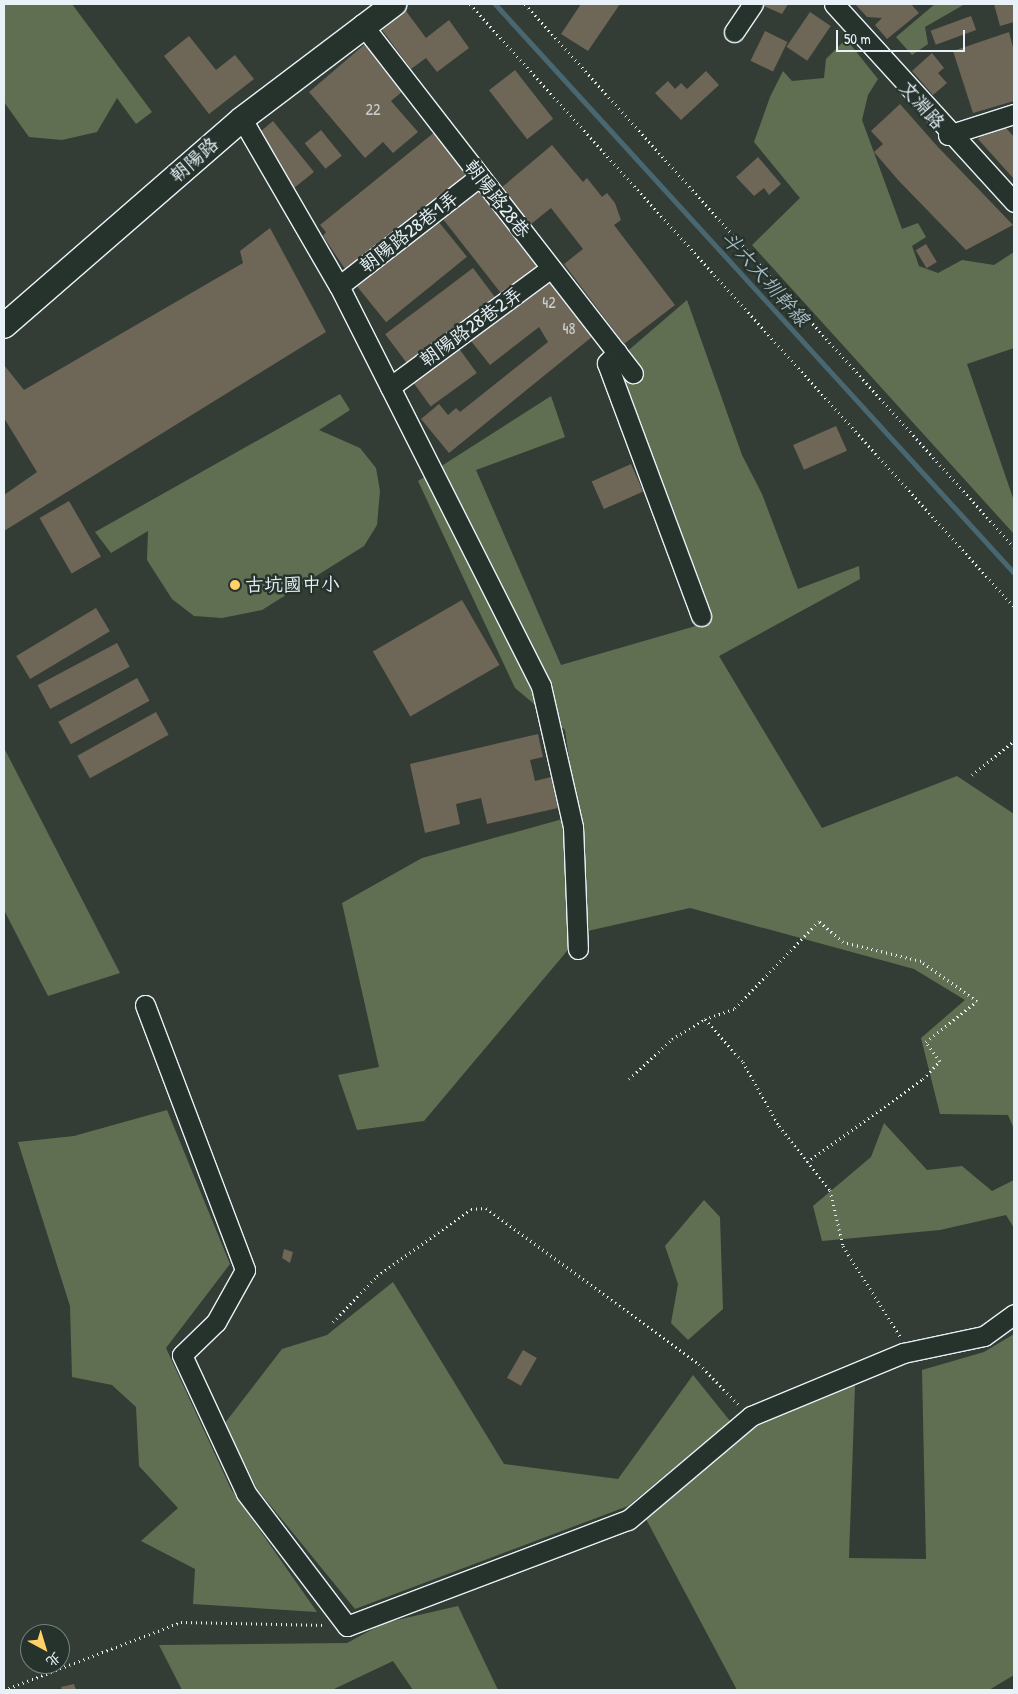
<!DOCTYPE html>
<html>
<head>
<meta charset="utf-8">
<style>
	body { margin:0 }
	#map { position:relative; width:1018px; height:1694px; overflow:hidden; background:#343d35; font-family:"Patrick Hand","LXGW WenKai TC",sans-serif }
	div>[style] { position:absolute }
	.green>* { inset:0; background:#606f51 }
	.stream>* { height:5px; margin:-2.5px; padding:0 2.5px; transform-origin:2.5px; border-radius:2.5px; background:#496770 }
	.building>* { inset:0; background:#6e6657; transform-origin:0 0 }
	.path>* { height:3px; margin-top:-1.5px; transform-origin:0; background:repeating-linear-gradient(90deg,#e8f1f8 0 1px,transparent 0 5px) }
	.roads { filter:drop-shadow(1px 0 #e8f1f8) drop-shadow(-1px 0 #e8f1f8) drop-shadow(0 1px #e8f1f8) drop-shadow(0 -1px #e8f1f8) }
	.minor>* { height:19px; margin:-9.5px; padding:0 9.5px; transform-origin:9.5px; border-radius:9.5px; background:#26332d }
	.major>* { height:24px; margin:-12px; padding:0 12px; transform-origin:12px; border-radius:12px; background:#26332d }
	.dots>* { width:14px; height:14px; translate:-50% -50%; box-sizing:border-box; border:2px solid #26332d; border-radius:50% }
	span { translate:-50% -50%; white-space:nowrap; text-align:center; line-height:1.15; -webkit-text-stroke:5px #26332d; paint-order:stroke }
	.number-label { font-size:16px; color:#caced0 }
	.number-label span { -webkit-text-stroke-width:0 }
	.street-label { font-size:19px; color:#e8f1f8 }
	.poi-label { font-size:19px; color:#e8f1f8 }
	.left { translate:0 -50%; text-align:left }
	.water-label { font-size:20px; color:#a8bac2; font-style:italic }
	.frame { position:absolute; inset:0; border:5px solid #e8f1f8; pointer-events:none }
	.north { position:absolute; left:20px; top:1624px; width:50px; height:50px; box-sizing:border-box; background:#26332d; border:1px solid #747f7e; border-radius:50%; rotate:141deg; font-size:14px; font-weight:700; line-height:20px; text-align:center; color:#e8f1f8 }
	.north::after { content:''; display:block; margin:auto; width:18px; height:22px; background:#ffd166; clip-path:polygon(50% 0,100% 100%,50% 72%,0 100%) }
	.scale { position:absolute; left:836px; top:30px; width:129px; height:22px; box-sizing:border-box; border:2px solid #e8f1f8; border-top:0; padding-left:6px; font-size:15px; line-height:18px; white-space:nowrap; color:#e8f1f8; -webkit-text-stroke:4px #26332d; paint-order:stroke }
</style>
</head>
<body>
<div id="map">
	<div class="green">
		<i style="clip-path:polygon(4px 4px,72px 4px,152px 112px,136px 124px,117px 98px,97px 132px,62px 140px,29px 137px,4px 102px)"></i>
		<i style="clip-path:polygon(935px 4px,965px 4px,925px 27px,928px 44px,912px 55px,896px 37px)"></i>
		<i style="clip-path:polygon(846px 39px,878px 79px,868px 95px,862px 120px,902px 229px,918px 223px,926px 237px,912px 246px,919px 266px,938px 273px,962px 260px,994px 265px,1014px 252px,1014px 348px,967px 364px,1014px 501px,1014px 534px,752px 245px,800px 198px,754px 142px,770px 97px,783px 71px,792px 81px,824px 78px,826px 59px)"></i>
		<i style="clip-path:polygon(687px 300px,742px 455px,762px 494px,798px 589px,859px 566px,860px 579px,719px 656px,822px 828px,957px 776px,1014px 814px,1014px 1129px,1008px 1115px,940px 1114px,921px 1038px,965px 1000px,914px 969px,690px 908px,583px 932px,424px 1121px,357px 1130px,338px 1075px,379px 1067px,342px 903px,422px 858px,577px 815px,565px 730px,515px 688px,418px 481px,551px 396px,565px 437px,476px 470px,561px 665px,706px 623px,609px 367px)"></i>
		<i style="clip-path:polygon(340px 394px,350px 410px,319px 430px,360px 448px,376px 468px,380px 491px,377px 525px,364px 546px,262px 610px,222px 618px,194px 616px,172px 599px,147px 560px,148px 531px,111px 553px,95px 532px)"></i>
		<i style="clip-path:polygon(4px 748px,120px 973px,48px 996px,4px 910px)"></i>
		<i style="clip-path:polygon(167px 1110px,230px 1264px,166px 1348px,231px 1489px,317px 1612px,193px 1604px,195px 1569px,141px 1541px,178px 1508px,139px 1466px,136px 1407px,112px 1385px,72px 1377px,70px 1306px,18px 1142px,74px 1136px)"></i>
		<i style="clip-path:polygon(884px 1123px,927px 1170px,962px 1166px,992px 1191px,1014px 1180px,1014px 1228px,1006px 1215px,940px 1230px,822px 1241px,813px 1206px,871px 1157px)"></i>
		<i style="clip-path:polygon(704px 1200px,720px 1217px,723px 1309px,688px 1340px,671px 1323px,678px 1284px,665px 1246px)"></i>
		<i style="clip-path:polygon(393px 1282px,504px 1464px,618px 1479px,693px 1375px,730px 1421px,628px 1506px,355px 1609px,257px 1489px,225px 1423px,282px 1349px,327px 1335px)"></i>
		<i style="clip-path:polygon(1014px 1334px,1014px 1675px,989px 1690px,737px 1690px,646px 1519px,758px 1422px,855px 1385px,849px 1558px,926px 1559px,922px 1370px,984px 1352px)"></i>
		<i style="clip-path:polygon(458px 1606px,498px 1690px,413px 1690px,393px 1661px,332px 1690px,182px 1690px,159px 1645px,347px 1643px,384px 1623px)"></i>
	</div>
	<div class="stream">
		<i style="left:495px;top:4px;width:770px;rotate:47.63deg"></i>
	</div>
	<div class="building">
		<i style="clip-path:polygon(581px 4px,620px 4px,588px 51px,561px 34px)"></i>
		<i style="clip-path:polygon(759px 4px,788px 4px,782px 14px)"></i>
		<i style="clip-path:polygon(855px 4px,911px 4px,919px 13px,887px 39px,875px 25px,882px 18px,867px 17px)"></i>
		<i style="clip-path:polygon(994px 4px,1014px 4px,1014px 22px,1000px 26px)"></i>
		<i style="clip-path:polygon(406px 11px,426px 38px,449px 20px,469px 48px,437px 72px,426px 58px,411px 69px,382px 30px)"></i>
		<i style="left:810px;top:12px;width:25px;height:42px;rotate:34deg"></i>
		<i style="left:971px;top:16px;width:15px;height:43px;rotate:70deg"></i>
		<i style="left:765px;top:31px;width:25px;height:33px;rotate:26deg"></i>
		<i style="clip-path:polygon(1009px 32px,1014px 51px,1014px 101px,973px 113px,953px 51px)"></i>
		<i style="clip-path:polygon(189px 36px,216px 70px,235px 55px,254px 79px,209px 114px,164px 56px)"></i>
		<i style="clip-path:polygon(365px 44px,403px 91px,391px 101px,418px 132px,393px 153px,383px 142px,365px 158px,309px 92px)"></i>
		<i style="clip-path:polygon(932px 53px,944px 68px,938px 73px,947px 83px,933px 95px,912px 71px)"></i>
		<i style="left:515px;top:70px;width:62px;height:33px;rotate:52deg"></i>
		<i style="clip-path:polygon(706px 71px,719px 85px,681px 120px,655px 93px,668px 81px,675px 89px,681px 83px,687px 89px)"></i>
		<i style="clip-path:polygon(900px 104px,937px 146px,1013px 225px,966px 250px,899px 181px,874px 152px,883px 144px,871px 131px)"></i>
		<i style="clip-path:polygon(999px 120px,1014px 137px,1014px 179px,978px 139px)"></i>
		<i style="clip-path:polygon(273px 121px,314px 172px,294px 188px,261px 131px)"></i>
		<i style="left:321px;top:130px;width:33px;height:21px;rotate:51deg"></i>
		<i style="clip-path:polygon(436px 131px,471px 173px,347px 272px,323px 236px,326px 232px,320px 225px)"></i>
		<i style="clip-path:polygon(552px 145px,583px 182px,587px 178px,602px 197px,607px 193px,615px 203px,621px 220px,614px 225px,675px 305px,624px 344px,564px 264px,583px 249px,551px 208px,531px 224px,501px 188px)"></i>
		<i style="clip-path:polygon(758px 157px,781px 184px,769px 195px,764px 188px,754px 196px,736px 177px)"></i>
		<i style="left:480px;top:190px;width:98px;height:47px;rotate:52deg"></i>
		<i style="left:438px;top:221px;width:46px;height:104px;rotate:51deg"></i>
		<i style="clip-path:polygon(270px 228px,326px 332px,4px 531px,4px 495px,37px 472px,4px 418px,4px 365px,24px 390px,243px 263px,240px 251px)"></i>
		<i style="left:926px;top:244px;width:21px;height:12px;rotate:59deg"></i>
		<i style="left:473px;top:268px;width:40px;height:110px;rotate:53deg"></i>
		<i style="clip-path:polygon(551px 278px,593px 336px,449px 453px,421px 419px,439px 404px,448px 415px,456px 408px,460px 412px,548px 342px,539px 327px,490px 365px,471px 341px)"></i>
		<i style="left:458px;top:347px;width:32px;height:57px;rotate:54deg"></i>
		<i style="left:836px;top:426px;width:27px;height:47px;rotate:66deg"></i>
		<i style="left:631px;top:464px;width:30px;height:43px;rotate:66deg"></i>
		<i style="left:69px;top:501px;width:64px;height:34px;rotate:60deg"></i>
		<i style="left:462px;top:600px;width:75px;height:103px;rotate:60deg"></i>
		<i style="left:96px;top:608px;width:27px;height:93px;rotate:59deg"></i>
		<i style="left:117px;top:643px;width:27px;height:90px;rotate:62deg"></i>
		<i style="left:137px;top:678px;width:26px;height:90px;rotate:61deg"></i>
		<i style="left:156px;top:712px;width:26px;height:90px;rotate:61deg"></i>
		<i style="clip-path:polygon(538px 734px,543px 757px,530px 760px,535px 781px,551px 777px,558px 808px,487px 824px,481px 798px,456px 804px,460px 824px,425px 833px,410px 764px)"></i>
		<i style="clip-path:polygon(284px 1249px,293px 1252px,290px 1263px,282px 1258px)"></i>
		<i style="left:523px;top:1350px;width:16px;height:32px;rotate:30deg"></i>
		<i style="clip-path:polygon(74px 1684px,76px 1690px,62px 1690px,61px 1687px)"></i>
	</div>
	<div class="path">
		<i style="left:470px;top:4px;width:812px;rotate:47.94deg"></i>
		<i style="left:525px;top:4px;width:731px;rotate:48deg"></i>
		<i style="left:972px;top:775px;width:54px;rotate:-39deg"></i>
		<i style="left:629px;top:1079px;width:59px;rotate:-42.9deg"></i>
		<i style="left:672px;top:1039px;width:39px;rotate:-31deg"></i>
		<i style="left:807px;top:1162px;width:143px;rotate:-35.6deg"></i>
		<i style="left:923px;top:1079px;width:25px;rotate:-47deg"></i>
		<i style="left:940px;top:1061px;width:24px;rotate:-126deg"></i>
		<i style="left:926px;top:1042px;width:65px;rotate:-38.8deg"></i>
		<i style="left:977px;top:1001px;width:69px;rotate:-144.5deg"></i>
		<i style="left:921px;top:961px;width:80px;rotate:-166.3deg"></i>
		<i style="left:843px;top:942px;width:32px;rotate:-139deg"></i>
		<i style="left:819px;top:921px;width:122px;rotate:134deg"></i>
		<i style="left:734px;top:1009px;width:31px;rotate:161deg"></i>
		<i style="left:705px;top:1019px;width:57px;rotate:48.5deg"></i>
		<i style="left:743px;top:1062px;width:73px;rotate:60.6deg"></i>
		<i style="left:779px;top:1126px;width:82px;rotate:51.4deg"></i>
		<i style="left:830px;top:1190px;width:57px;rotate:76.9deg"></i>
		<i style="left:843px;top:1246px;width:107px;rotate:57.7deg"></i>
		<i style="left:333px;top:1322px;width:64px;rotate:-46.3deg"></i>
		<i style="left:377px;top:1276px;width:115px;rotate:-35.5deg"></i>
		<i style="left:471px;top:1209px;width:15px;rotate:-4deg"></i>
		<i style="left:486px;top:1208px;width:264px;rotate:36.2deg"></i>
		<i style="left:699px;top:1364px;width:56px;rotate:45.7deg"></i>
		<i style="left:4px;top:1690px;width:190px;rotate:-21deg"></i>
		<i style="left:181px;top:1622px;width:145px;rotate:1.2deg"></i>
	</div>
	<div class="roads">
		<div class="minor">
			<i style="left:834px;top:4px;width:268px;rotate:47.7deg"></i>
			<i style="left:362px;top:24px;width:442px;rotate:52.2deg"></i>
			<i style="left:734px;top:32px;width:34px;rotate:-56deg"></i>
			<i style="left:242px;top:119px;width:193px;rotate:59.9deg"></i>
			<i style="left:339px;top:286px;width:448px;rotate:63.2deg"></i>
			<i style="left:541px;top:686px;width:145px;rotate:77.2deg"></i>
			<i style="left:573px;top:827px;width:122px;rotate:87.7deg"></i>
			<i style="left:948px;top:135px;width:69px;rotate:-17.7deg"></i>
			<i style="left:339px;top:286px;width:177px;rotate:-37.9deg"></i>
			<i style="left:617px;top:352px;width:15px;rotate:132deg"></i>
			<i style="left:607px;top:363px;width:270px;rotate:69.6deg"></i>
			<i style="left:390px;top:387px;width:200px;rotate:-36.5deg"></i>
			<i style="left:145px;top:1005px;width:283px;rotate:69.3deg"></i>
			<i style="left:245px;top:1270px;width:60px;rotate:119.1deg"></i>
			<i style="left:216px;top:1322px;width:47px;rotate:135.9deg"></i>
			<i style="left:182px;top:1355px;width:152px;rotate:65.1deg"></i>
			<i style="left:246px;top:1493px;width:167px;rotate:52.8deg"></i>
			<i style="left:347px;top:1626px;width:300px;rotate:-20.7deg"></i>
			<i style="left:628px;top:1520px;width:161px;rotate:-40.2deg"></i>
			<i style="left:751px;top:1416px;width:165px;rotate:-22.5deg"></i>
			<i style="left:903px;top:1353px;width:83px;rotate:-11.9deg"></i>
			<i style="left:984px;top:1336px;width:37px;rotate:-36deg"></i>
		</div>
		<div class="major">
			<i style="left:4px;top:326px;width:315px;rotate:-41deg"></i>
			<i style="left:242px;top:119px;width:191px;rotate:-37.1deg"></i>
		</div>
	</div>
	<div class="dots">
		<i style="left:235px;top:585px;background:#ffd166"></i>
	</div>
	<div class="number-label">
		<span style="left:373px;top:109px">22</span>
		<span style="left:549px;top:302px">42</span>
		<span style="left:569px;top:328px">48</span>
	</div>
	<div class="street-label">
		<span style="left:922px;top:105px;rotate:49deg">文淵路</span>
		<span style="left:194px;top:160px;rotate:-41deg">朝陽路</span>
		<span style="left:497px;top:199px;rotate:52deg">朝陽路28巷</span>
		<span style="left:409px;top:232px;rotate:-38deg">朝陽路28巷1弄</span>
		<span style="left:471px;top:327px;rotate:-36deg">朝陽路28巷2弄</span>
	</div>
	<div class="poi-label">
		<span class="left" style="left:245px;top:585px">古坑國中小</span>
	</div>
	<div class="water-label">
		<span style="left:766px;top:278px;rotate:48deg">斗六大圳幹線</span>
	</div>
	<div class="frame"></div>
	<div class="north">北</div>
	<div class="scale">50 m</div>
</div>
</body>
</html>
